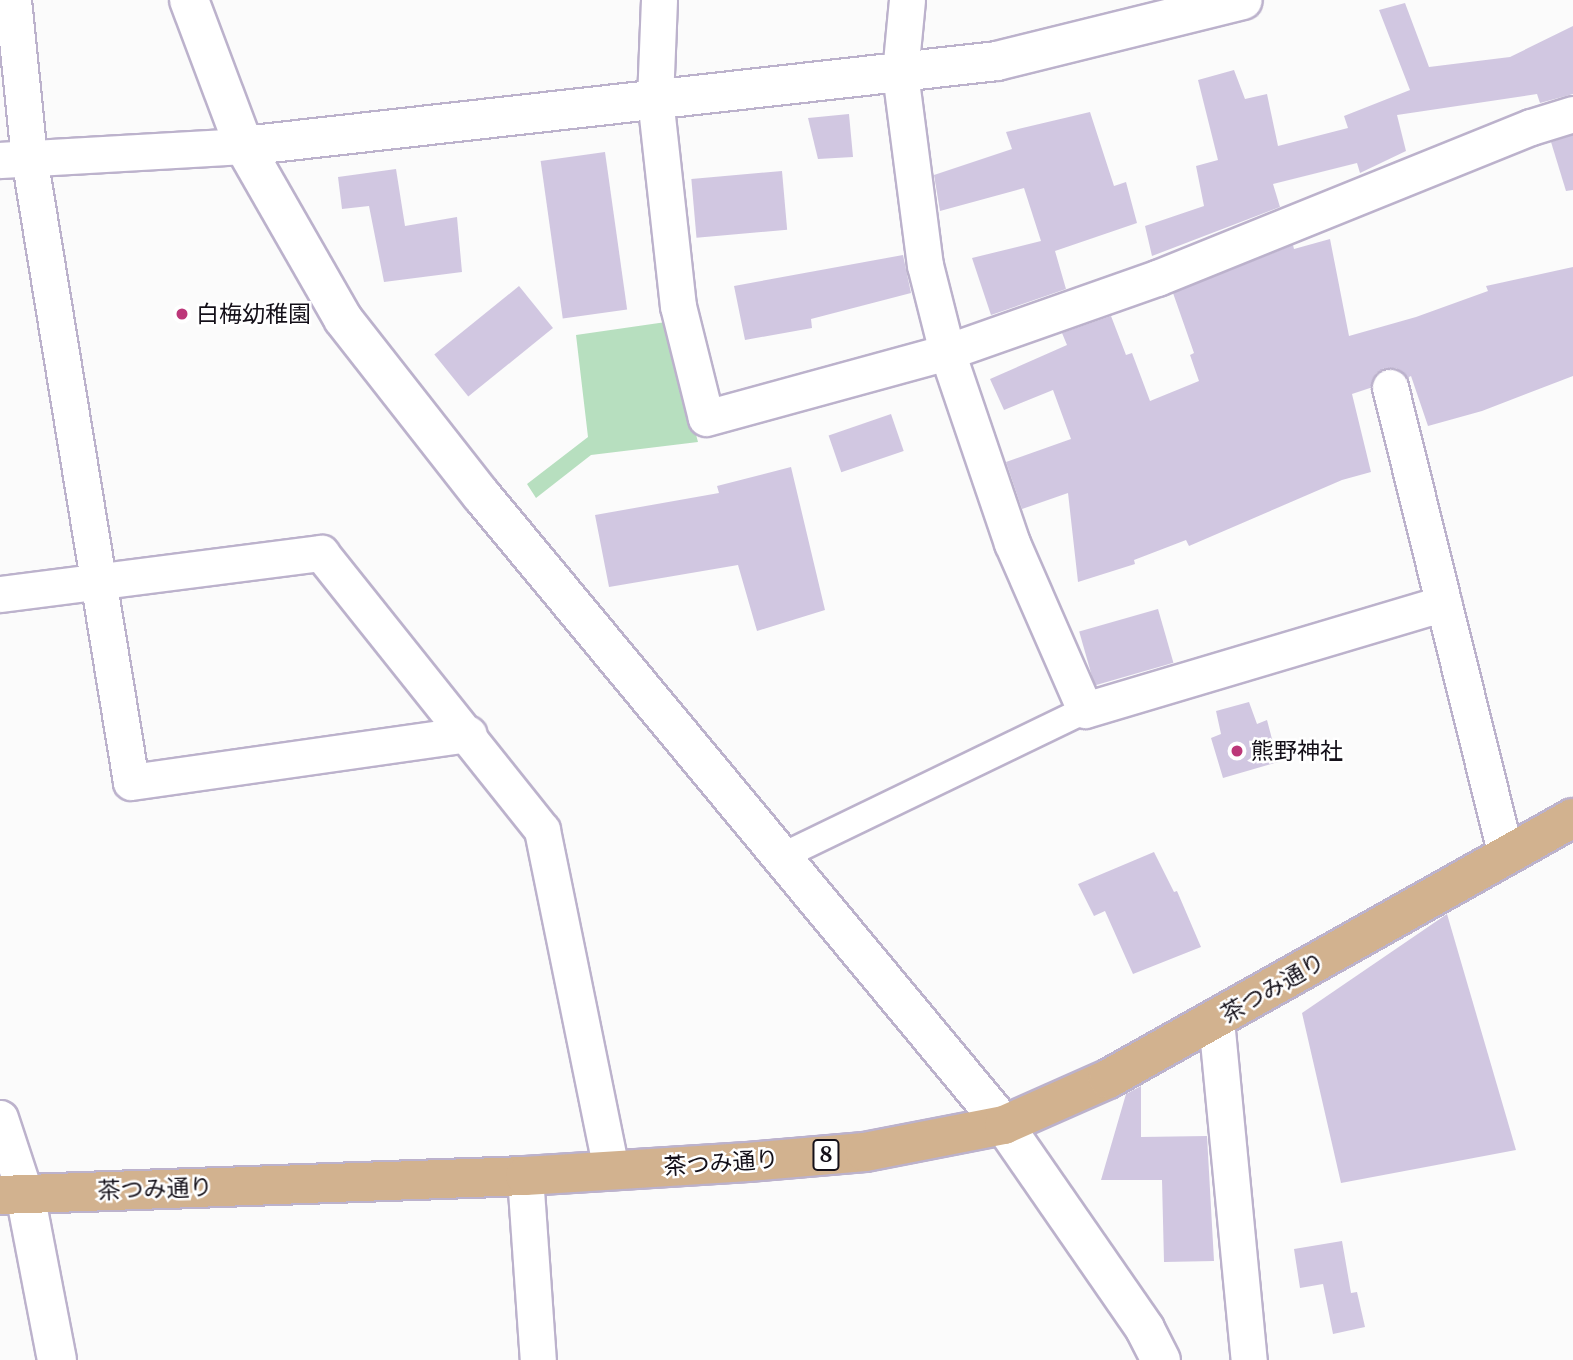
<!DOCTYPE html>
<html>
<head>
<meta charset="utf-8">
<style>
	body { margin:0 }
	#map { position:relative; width:1573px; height:1360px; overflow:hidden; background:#fbfbfb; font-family:Merriweather,"Noto Sans JP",serif }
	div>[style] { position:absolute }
	.green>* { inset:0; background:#b7dfbf }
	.building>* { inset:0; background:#d1c7e1; transform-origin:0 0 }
	.roads { filter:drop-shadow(2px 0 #bcb2cc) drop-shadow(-2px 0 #bcb2cc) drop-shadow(0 2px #bcb2cc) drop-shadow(0 -2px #bcb2cc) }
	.pedestrian>* { height:26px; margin:-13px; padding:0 13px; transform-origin:13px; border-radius:13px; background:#fff }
	.minor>* { height:35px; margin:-17.5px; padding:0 17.5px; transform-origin:17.5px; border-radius:17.5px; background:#fff }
	.tertiary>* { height:38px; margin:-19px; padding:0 19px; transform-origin:19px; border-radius:19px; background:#fff }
	.primary>* { height:38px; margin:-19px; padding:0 19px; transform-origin:19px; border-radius:19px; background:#d2b28f }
	.dots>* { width:19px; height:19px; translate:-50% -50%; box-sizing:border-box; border:4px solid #fff; border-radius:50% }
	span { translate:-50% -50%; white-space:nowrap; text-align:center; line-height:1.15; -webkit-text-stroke:5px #fff; paint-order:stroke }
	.shield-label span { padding:2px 5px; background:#fff; border:2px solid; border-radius:5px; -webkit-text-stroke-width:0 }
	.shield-label { font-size:21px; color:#141019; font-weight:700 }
	.poi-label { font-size:23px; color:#141019 }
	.left { translate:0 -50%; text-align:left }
	.street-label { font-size:23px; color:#141019 }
</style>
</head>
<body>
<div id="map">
	<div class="green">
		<i style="clip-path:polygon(666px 322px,698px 442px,591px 455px,536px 498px,527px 484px,588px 437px,576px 335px)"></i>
	</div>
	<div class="building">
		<i style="clip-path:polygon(1405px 3px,1429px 67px,1510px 57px,1573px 26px,1573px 94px,1540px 103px,1537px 94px,1397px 115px,1406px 151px,1360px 173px,1357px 163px,1273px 184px,1280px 207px,1152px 256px,1145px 226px,1204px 206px,1196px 166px,1218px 160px,1198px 80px,1234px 70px,1245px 99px,1267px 94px,1278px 146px,1348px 128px,1344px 116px,1410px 90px,1379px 10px)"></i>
		<i style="clip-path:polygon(1090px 112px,1114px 186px,1126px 182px,1137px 223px,1055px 251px,1066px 289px,991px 315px,972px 258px,1041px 241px,1024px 188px,940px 211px,934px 175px,1012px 149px,1006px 132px)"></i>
		<i style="clip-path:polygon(849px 114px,853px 157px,818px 159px,808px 118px)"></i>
		<i style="clip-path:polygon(1573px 135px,1573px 190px,1566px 191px,1551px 142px)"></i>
		<i style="left:605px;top:152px;width:159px;height:65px;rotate:82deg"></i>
		<i style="clip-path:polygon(396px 169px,405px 226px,457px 217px,462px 272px,384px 282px,369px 206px,342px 209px,338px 177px)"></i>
		<i style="left:782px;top:171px;width:59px;height:91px;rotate:85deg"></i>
		<i style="clip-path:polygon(1330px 239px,1349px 336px,1416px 317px,1488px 291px,1486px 286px,1573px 267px,1573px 376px,1482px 411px,1428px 426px,1411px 376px,1407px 378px,1396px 368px,1385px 368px,1376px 373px,1370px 388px,1352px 394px,1371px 472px,1342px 480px,1189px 546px,1186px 540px,1134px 560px,1135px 564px,1078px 582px,1068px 493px,1022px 509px,1006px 462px,1071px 439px,1053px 390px,1004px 410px,990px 379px,1067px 345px,1062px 333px,1111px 316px,1126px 355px,1132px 353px,1150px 401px,1199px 381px,1190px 355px,1194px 353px,1173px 293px,1293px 245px,1294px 249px)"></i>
		<i style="clip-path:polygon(903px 255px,911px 293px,811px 319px,812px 328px,745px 340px,734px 286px)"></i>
		<i style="left:519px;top:286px;width:54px;height:109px;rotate:51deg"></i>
		<i style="left:891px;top:414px;width:39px;height:66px;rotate:71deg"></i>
		<i style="clip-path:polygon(791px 467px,825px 610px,757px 631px,738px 565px,609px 587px,595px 515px,719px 493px,717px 486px)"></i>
		<i style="left:1158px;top:609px;width:56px;height:82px;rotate:74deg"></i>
		<i style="clip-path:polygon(1249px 702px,1257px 724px,1267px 720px,1278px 762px,1223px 778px,1211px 738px,1221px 734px,1216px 711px)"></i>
		<i style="clip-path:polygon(1154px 852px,1174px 892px,1177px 891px,1201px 947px,1133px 974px,1105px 911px,1094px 916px,1078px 884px)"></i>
		<i style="clip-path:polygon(1447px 914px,1516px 1150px,1341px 1183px,1302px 1013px)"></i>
		<i style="clip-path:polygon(1141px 1086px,1141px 1137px,1207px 1136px,1214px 1261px,1164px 1262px,1162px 1180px,1101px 1180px,1126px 1094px)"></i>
		<i style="clip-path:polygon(1342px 1241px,1351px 1293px,1357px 1292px,1365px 1327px,1333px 1334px,1323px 1284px,1300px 1288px,1294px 1249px)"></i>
	</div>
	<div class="roads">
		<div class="pedestrian">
			<i style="left:783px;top:856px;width:335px;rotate:-25.8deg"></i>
		</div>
		<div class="minor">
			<i style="left:13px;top:0;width:158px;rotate:84.2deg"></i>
			<i style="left:29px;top:157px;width:633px;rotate:80.73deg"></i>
			<i style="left:131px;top:782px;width:341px;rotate:-8.1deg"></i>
			<i style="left:659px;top:0;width:98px;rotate:92.3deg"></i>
			<i style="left:655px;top:98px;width:209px;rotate:83.7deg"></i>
			<i style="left:678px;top:306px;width:115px;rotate:76deg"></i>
			<i style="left:706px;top:418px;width:250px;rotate:-15.3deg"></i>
			<i style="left:947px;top:352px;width:223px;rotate:-19.4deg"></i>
			<i style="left:1157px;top:278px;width:403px;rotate:-22deg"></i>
			<i style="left:1531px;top:127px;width:44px;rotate:-17.2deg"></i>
			<i style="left:907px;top:0;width:73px;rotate:95.5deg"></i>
			<i style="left:900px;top:73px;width:194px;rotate:82.6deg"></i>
			<i style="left:925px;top:265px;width:90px;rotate:75.8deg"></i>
			<i style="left:947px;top:352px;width:202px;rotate:71.2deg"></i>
			<i style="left:1012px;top:543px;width:182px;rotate:66.4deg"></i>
			<i style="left:1085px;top:710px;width:374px;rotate:-16.6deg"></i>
			<i style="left:0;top:160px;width:244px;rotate:-3.3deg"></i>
			<i style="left:1390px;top:387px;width:481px;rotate:76.1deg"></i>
			<i style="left:0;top:594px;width:324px;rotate:-7.3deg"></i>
			<i style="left:321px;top:553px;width:354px;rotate:51.4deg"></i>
			<i style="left:542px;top:830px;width:347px;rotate:78.5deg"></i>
			<i style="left:1216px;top:1020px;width:342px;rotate:84.5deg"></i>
			<i style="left:0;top:1118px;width:80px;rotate:71.8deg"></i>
			<i style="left:525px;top:1176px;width:184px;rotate:86deg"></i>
		</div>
		<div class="tertiary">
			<i style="left:189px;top:0;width:156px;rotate:69.4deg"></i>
			<i style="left:244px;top:146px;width:199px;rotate:60.2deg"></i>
			<i style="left:343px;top:319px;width:225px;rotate:51.9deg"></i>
			<i style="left:482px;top:496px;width:817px;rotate:50.31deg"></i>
			<i style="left:1004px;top:1125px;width:248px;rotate:55.3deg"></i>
			<i style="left:1145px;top:1329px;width:35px;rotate:63deg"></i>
			<i style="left:244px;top:146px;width:758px;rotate:-6.44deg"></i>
			<i style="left:997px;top:61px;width:253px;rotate:-13.9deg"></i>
			<i style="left:25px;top:1194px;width:169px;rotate:79.1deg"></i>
		</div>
		<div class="primary">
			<i style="left:0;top:1195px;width:525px;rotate:-2.07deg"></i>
			<i style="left:525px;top:1176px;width:223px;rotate:-3.6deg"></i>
			<i style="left:748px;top:1162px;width:117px;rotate:-4.9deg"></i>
			<i style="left:865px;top:1152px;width:142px;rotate:-11deg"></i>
			<i style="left:1004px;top:1125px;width:114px;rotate:-23.9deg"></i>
			<i style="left:1108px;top:1079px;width:533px;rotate:-29.31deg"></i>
		</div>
	</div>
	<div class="dots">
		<i style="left:182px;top:314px;background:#bc3779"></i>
		<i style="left:1237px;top:751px;background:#bc3779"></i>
	</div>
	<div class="shield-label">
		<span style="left:826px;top:1155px">8</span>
	</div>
	<div class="poi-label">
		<span class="left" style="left:196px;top:314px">白梅幼稚園</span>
		<span class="left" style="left:1251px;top:751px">熊野神社</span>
	</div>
	<div class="street-label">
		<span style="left:1273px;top:988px;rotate:-30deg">茶つみ通り</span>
		<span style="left:721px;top:1163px;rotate:-4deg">茶つみ通り</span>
		<span style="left:155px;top:1189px;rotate:-2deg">茶つみ通り</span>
	</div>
</div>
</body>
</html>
